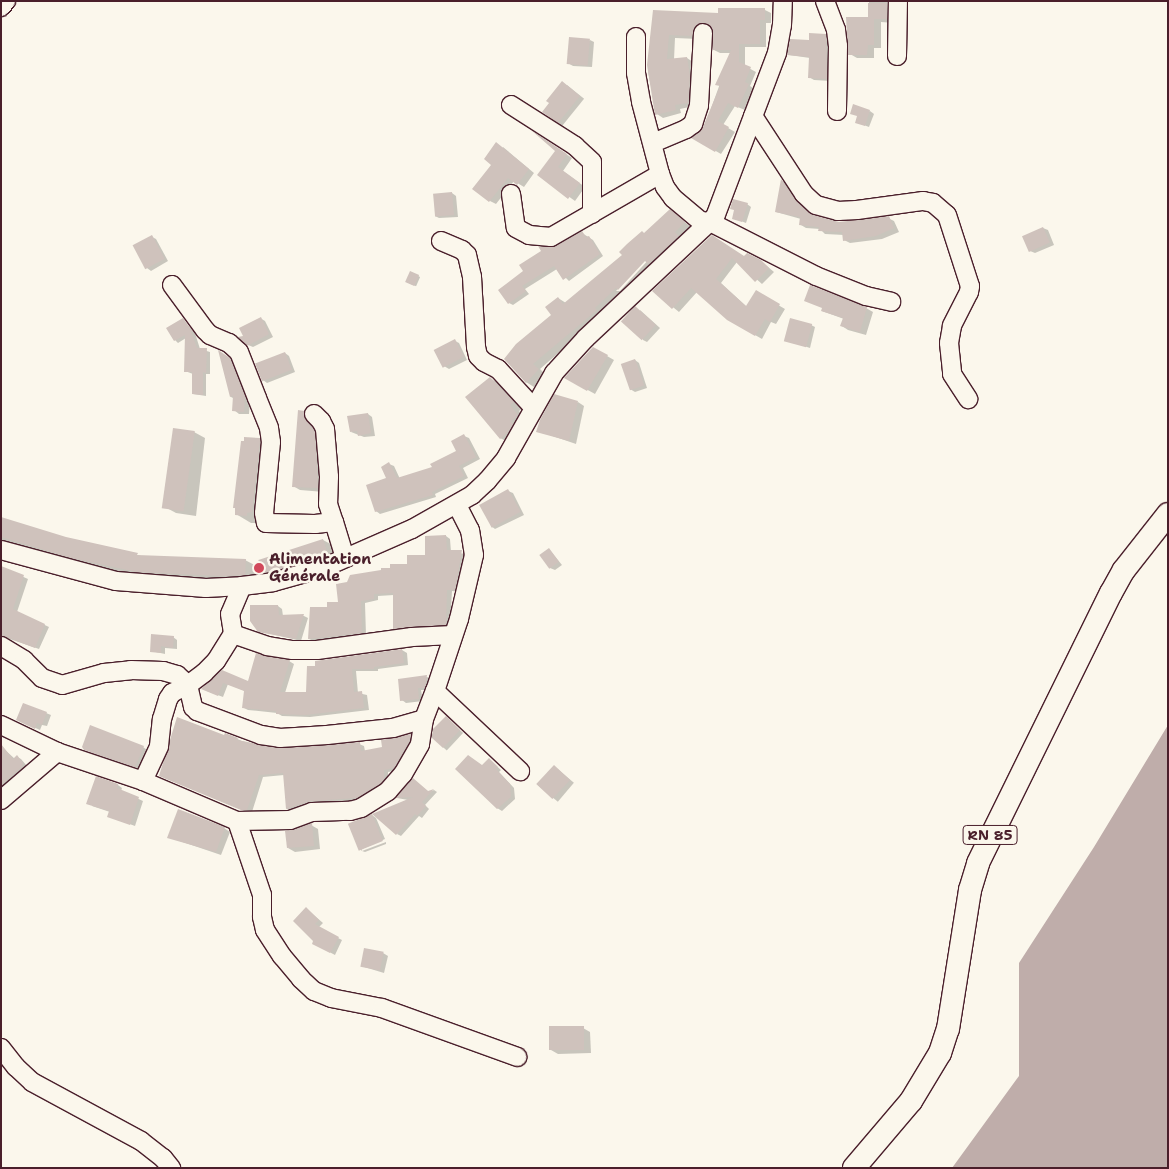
<!DOCTYPE html>
<html>
<head>
<meta charset="utf-8">
<style>
	body { margin:0 }
	#map { position:relative; width:1169px; height:1169px; overflow:hidden; background:#fbf7ec; font-family:"Shantell Sans",sans-serif }
	div>[style] { position:absolute }
	.water>* { inset:0; background:#bfadaa }
	.shadow>* { inset:0; background:#0003; transform-origin:0 0 }
	.building>* { inset:0; background:#cfc2bc; transform-origin:0 0 }
	.roads { filter:drop-shadow(1px 0 #4a1f2b) drop-shadow(-1px 0 #4a1f2b) drop-shadow(0 1px #4a1f2b) drop-shadow(0 -1px #4a1f2b) }
	.minor>* { height:18px; margin:-9px; padding:0 9px; transform-origin:9px; border-radius:9px; background:#fbf7ec }
	.major>* { height:22px; margin:-11px; padding:0 11px; transform-origin:11px; border-radius:11px; background:#fbf7ec }
	.dots>* { width:14px; height:14px; translate:-50% -50%; box-sizing:border-box; border:2px solid #fbf7ec; border-radius:50% }
	span { translate:-50% -50%; white-space:nowrap; text-align:center; line-height:1.15; -webkit-text-stroke:5px #fbf7ec; paint-order:stroke }
	.shield-label span { padding:1px 4px; background:#fbf7ec; border:1px solid; border-radius:4px; -webkit-text-stroke-width:0 }
	.shield-label { font-size:14px; color:#4a1f2b; font-weight:700 }
	.poi-label { font-size:15px; color:#4a1f2b; font-weight:700 }
	.left { translate:0 -50%; text-align:left }
	.frame { position:absolute; inset:0; border:2px solid #4a1f2b; pointer-events:none }
</style>
</head>
<body>
<div id="map">
	<div class="water">
		<i style="clip-path:polygon(1168px 725px,1168px 1168px,952px 1168px,1019px 1076px,1019px 963px,1094px 847px)"></i>
	</div>
	<div class="shadow">
		<i style="clip-path:polygon(852px 1px,893px 1px,894px 23px,881px 22px,881px 48px,874px 48px,874px 58px,857px 58px,850px 54px,869px 19px,869px 1px)"></i>
		<i style="clip-path:polygon(765px 10px,771px 13px,771px 23px,766px 23px,766px 47px,745px 47px,745px 66px,756px 72px,750px 86px,755px 89px,745px 110px,735px 106px,723px 125px,735px 132px,721px 154px,693px 138px,704px 128px,731px 53px,720px 53px,714px 50px,714px 28px,711px 26px,701px 30px,698px 39px,675px 38px,674px 60px,687px 58px,693px 62px,694px 106px,680px 109px,681px 113px,663px 118px,657px 114px,648px 72px,654px 12px,719px 14px)"></i>
		<i style="clip-path:polygon(825px 35px,830px 38px,831px 81px,814px 80px,809px 77px,810px 58px,789px 55px)"></i>
		<i style="clip-path:polygon(590px 40px,594px 42px,592px 67px,573px 66px,568px 63px)"></i>
		<i style="left:567px;top:85px;width:22px;height:35px;rotate:39deg"></i>
		<i style="clip-path:polygon(870px 111px,874px 114px,869px 127px,861px 124px,858px 116px)"></i>
		<i style="clip-path:polygon(548px 142px,572px 158px,563px 171px,585px 187px,575px 201px,539px 175px,557px 151px)"></i>
		<i style="clip-path:polygon(503px 147px,534px 173px,524px 187px,514px 181px,496px 204px,490px 201px,493px 165px)"></i>
		<i style="clip-path:polygon(782px 181px,787px 183px,802px 206px,815px 217px,838px 223px,888px 218px,894px 221px,899px 232px,882px 239px,850px 243px,844px 240px,844px 235px,825px 234px,820px 229px,806px 228px,801px 225px,801px 219px,776px 212px)"></i>
		<i style="clip-path:polygon(452px 193px,456px 196px,458px 217px,439px 218px,435px 216px)"></i>
		<i style="clip-path:polygon(747px 204px,751px 207px,746px 223px,733px 218px,736px 211px)"></i>
		<i style="clip-path:polygon(evenodd,670px 211px,691px 227px,603px 314px,540px 369px,545px 374px,534px 387px,526px 382px,506px 359px,553px 315px,558px 298px,566px 303px,623px 255px,670px 211px,649px 255px,651px 257px,620px 291px,616px 291px,649px 255px)"></i>
		<i style="clip-path:polygon(1043px 228px,1048px 230px,1054px 245px,1035px 253px,1030px 251px)"></i>
		<i style="clip-path:polygon(582px 233px,593px 240px,603px 256px,569px 281px,557px 269px,525px 289px,529px 294px,513px 305px,509px 303px,524px 272px,556px 248px)"></i>
		<i style="clip-path:polygon(712px 236px,744px 257px,761px 261px,774px 272px,762px 284px,737px 262px,721px 283px,747px 307px,756px 292px,785px 309px,776px 324px,771px 322px,762px 339px,727px 319px,697px 292px,679px 312px,653px 291px)"></i>
		<i style="clip-path:polygon(152px 237px,156px 239px,168px 261px,151px 271px,147px 268px)"></i>
		<i style="left:411px;top:273px;width:10px;height:10px;rotate:24deg"></i>
		<i style="clip-path:polygon(866px 308px,873px 312px,866px 335px,848px 330px,842px 326px,844px 319px,822px 311px)"></i>
		<i style="clip-path:polygon(640px 310px,660px 328px,647px 342px,643px 340px)"></i>
		<i style="clip-path:polygon(260px 318px,265px 321px,273px 337px,253px 347px,248px 345px,244px 336px)"></i>
		<i style="clip-path:polygon(183px 320px,195px 333px,200px 349px,210px 352px,210px 374px,206px 374px,206px 396px,193px 394px,193px 374px,185px 371px,186px 338px,178px 343px,175px 340px)"></i>
		<i style="clip-path:polygon(811px 325px,815px 327px,810px 348px,786px 340px)"></i>
		<i style="clip-path:polygon(455px 341px,459px 343px,467px 360px,449px 369px,444px 366px)"></i>
		<i style="clip-path:polygon(593px 348px,614px 360px,595px 394px,566px 378px)"></i>
		<i style="clip-path:polygon(285px 353px,289px 356px,295px 372px,267px 383px,263px 380px)"></i>
		<i style="clip-path:polygon(224px 355px,236px 363px,250px 400px,249px 414px,239px 414px,234px 410px,235px 399px,231px 397px)"></i>
		<i style="clip-path:polygon(635px 360px,639px 363px,647px 388px,635px 392px,630px 389px)"></i>
		<i style="clip-path:polygon(491px 379px,500px 384px,523px 408px,519px 411px,527px 421px,510px 443px,500px 438px)"></i>
		<i style="clip-path:polygon(578px 402px,584px 406px,576px 444px,538px 431px)"></i>
		<i style="clip-path:polygon(304px 412px,311px 416px,311px 422px,321px 437px,324px 492px,300px 490px,293px 486px)"></i>
		<i style="clip-path:polygon(368px 414px,372px 417px,375px 436px,364px 437px,351px 432px)"></i>
		<i style="clip-path:polygon(194px 432px,205px 438px,196px 516px,176px 513px,165px 507px)"></i>
		<i style="clip-path:polygon(464px 436px,469px 438px,480px 459px,463px 468px,468px 478px,435px 494px,436px 497px,380px 514px,376px 511px,388px 479px,389px 464px,394px 466px,400px 479px,434px 468px,458px 451px)"></i>
		<i style="clip-path:polygon(259px 440px,274px 448px,261px 523px,251px 523px,236px 514px)"></i>
		<i style="clip-path:polygon(508px 491px,513px 493px,524px 515px,495px 529px,491px 526px)"></i>
		<i style="clip-path:polygon(1px 519px,65px 538px,141px 556px,245px 560px,260px 568px,259px 583px,153px 580px,87px 566px,1px 541px)"></i>
		<i style="clip-path:polygon(446px 536px,450px 539px,451px 552px,466px 554px,459px 592px,452px 591px,450px 627px,398px 631px,394px 628px,394px 595px,378px 596px,378px 600px,365px 603px,366px 635px,314px 641px,309px 639px,328px 608px,340px 603px,392px 569px,408px 565px,427px 556px)"></i>
		<i style="clip-path:polygon(323px 540px,338px 548px,342px 562px,278px 580px,264px 572px)"></i>
		<i style="clip-path:polygon(549px 549px,562px 565px,555px 570px,550px 568px)"></i>
		<i style="clip-path:polygon(1px 567px,28px 579px,17px 612px,49px 627px,39px 649px,1px 636px)"></i>
		<i style="clip-path:polygon(278px 606px,282px 609px,283px 616px,304px 616px,308px 618px,301px 641px,259px 631px)"></i>
		<i style="clip-path:polygon(173px 637px,177px 640px,177px 649px,165px 648px,165px 654px,151px 651px)"></i>
		<i style="clip-path:polygon(402px 650px,407px 653px,408px 665px,378px 669px,378px 671px,356px 671px,358px 693px,367px 695px,369px 710px,310px 717px,282px 716px,277px 713px,248px 710px,244px 708px,245px 691px,228px 684px,223px 697px,207px 691px,222px 672px,249px 682px,289px 661px,294px 664px,285px 693px,307px 693px,316px 667px)"></i>
		<i style="clip-path:polygon(427px 677px,431px 679px,429px 690px,421px 690px,423px 701px,406px 703px,402px 700px,399px 680px)"></i>
		<i style="clip-path:polygon(46px 713px,51px 715px,47px 726px,42px 725px,40px 730px,22px 722px)"></i>
		<i style="left:447px;top:718px;width:22px;height:24px;rotate:43deg"></i>
		<i style="clip-path:polygon(226px 734px,242px 741px,278px 750px,359px 744px,364px 746px,365px 751px,384px 748px,411px 735px,415px 738px,399px 770px,388px 772px,388px 782px,354px 802px,291px 811px,287px 809px,284px 775px,263px 777px,252px 812px,247px 812px,165px 778px)"></i>
		<i style="clip-path:polygon(143px 747px,147px 750px,140px 769px,90px 752px)"></i>
		<i style="clip-path:polygon(4px 749px,15px 759px,17px 757px,21px 759px,27px 766px,1px 792px,1px 751px)"></i>
		<i style="clip-path:polygon(490px 760px,501px 770px,499px 772px,514px 788px,515px 799px,502px 811px,497px 808px,482px 766px)"></i>
		<i style="left:554px;top:766px;width:26px;height:25px;rotate:40deg"></i>
		<i style="clip-path:polygon(97px 778px,118px 785px,122px 788px,121px 791px,143px 801px,135px 826px,113px 818px,110px 812px,92px 806px)"></i>
		<i style="clip-path:polygon(413px 780px,429px 792px,434px 790px,437px 792px,425px 805px,429px 809px,422px 818px,419px 816px,401px 836px,397px 834px,408px 800px,397px 798px)"></i>
		<i style="clip-path:polygon(372px 815px,376px 818px,385px 839px,362px 849px,362px 851px,361px 850px)"></i>
		<i style="clip-path:polygon(311px 825px,318px 829px,320px 849px,295px 852px,288px 848px)"></i>
		<i style="clip-path:polygon(224px 828px,230px 832px,221px 855px,168px 837px)"></i>
		<i style="clip-path:polygon(386px 842px,386px 844px,365px 852px,362px 851px)"></i>
		<i style="clip-path:polygon(307px 909px,323px 923px,318px 928px,342px 940px,335px 955px,314px 944px,315px 941px)"></i>
		<i style="clip-path:polygon(383px 953px,388px 956px,384px 973px,361px 966px)"></i>
		<i style="clip-path:polygon(583px 1028px,590px 1032px,591px 1053px,558px 1054px,551px 1050px)"></i>
	</div>
	<div class="building">
		<i style="clip-path:polygon(868px 3px,887px 3px,887px 19px,874px 19px,874px 45px,868px 45px,867px 55px,848px 55px,846px 17px,868px 17px)"></i>
		<i style="clip-path:polygon(718px 8px,765px 8px,765px 20px,760px 20px,760px 44px,739px 44px,739px 62px,751px 67px,745px 82px,749px 84px,738px 108px,728px 103px,718px 121px,729px 127px,715px 152px,691px 138px,703px 127px,720px 86px,715px 85px,731px 50px,713px 50px,713px 29px,704px 22px,694px 27px,692px 36px,669px 35px,667px 59px,687px 57px,690px 76px,688px 103px,675px 105px,676px 110px,655px 115px,647px 65px,653px 10px,718px 13px)"></i>
		<i style="clip-path:polygon(809px 33px,826px 34px,827px 79px,808px 78px,809px 57px,787px 55px,790px 39px,809px 40px)"></i>
		<i style="left:569px;top:37px;width:21px;height:27px;rotate:5deg"></i>
		<i style="clip-path:polygon(562px 81px,580px 96px,558px 123px,542px 112px,549px 103px,546px 101px)"></i>
		<i style="clip-path:polygon(853px 104px,870px 110px,865px 126px,855px 123px,857px 116px,850px 114px)"></i>
		<i style="clip-path:polygon(531px 130px,567px 154px,558px 167px,580px 183px,568px 199px,537px 175px,555px 151px)"></i>
		<i style="clip-path:polygon(496px 142px,529px 169px,517px 185px,508px 178px,489px 202px,472px 189px,491px 165px,484px 159px)"></i>
		<i style="clip-path:polygon(781px 179px,797px 202px,813px 215px,839px 222px,889px 216px,894px 228px,876px 236px,843px 241px,842px 232px,818px 231px,819px 227px,799px 225px,800px 217px,775px 212px)"></i>
		<i style="left:452px;top:192px;width:23px;height:19px;rotate:85deg"></i>
		<i style="clip-path:polygon(733px 199px,748px 203px,742px 222px,732px 219px,734px 210px,730px 209px)"></i>
		<i style="clip-path:polygon(670px 209px,685px 222px,675px 232px,679px 236px,648px 264px,645px 261px,618px 290px,616px 288px,595px 308px,597px 310px,533px 364px,539px 369px,526px 383px,504px 359px,516px 344px,551px 315px,545px 307px,558px 297px,563px 304px,622px 255px,619px 252px,627px 244px,642px 231px,644px 233px)"></i>
		<i style="left:1043px;top:227px;width:17px;height:23px;rotate:66deg"></i>
		<i style="clip-path:polygon(582px 231px,586px 237px,589px 236px,600px 254px,563px 280px,554px 266px,522px 286px,526px 291px,508px 304px,498px 290px,523px 271px,519px 265px,541px 251px,538px 246px,556px 246px)"></i>
		<i style="left:152px;top:235px;width:27px;height:22px;rotate:62deg"></i>
		<i style="clip-path:polygon(712px 235px,744px 256px,747px 253px,761px 260px,769px 268px,755px 282px,732px 258px,716px 279px,746px 306px,756px 290px,780px 304px,770px 322px,765px 319px,755px 336px,727px 320px,691px 288px,672px 309px,652px 291px)"></i>
		<i style="left:410px;top:271px;width:10px;height:12px;rotate:24deg"></i>
		<i style="clip-path:polygon(810px 285px,867px 307px,860px 332px,840px 326px,843px 318px,821px 311px,822px 308px,804px 301px)"></i>
		<i style="left:635px;top:306px;width:28px;height:21px;rotate:42deg"></i>
		<i style="clip-path:polygon(261px 317px,269px 334px,247px 346px,238px 337px,243px 336px,239px 328px)"></i>
		<i style="clip-path:polygon(183px 318px,192px 331px,191px 332px,197px 348px,207px 348px,206px 373px,203px 372px,203px 395px,192px 394px,192px 372px,184px 372px,185px 335px,174px 341px,166px 328px)"></i>
		<i style="left:790px;top:318px;width:23px;height:24px;rotate:15deg"></i>
		<i style="left:455px;top:339px;width:20px;height:24px;rotate:63deg"></i>
		<i style="clip-path:polygon(593px 347px,608px 355px,587px 391px,564px 378px)"></i>
		<i style="clip-path:polygon(218px 350px,230px 358px,245px 396px,244px 412px,232px 411px,233px 396px,230px 397px)"></i>
		<i style="left:285px;top:352px;width:19px;height:32px;rotate:69deg"></i>
		<i style="left:635px;top:359px;width:28px;height:15px;rotate:71deg"></i>
		<i style="clip-path:polygon(490px 377px,514px 402px,510px 405px,518px 415px,511px 421px,513px 424px,508px 432px,500px 439px,465px 397px)"></i>
		<i style="clip-path:polygon(554px 394px,578px 401px,569px 441px,536px 432px,540px 420px)"></i>
		<i style="clip-path:polygon(298px 410px,304px 411px,304px 417px,315px 432px,318px 488px,292px 487px)"></i>
		<i style="clip-path:polygon(368px 413px,371px 433px,358px 436px,357px 431px,350px 432px,347px 416px)"></i>
		<i style="left:173px;top:428px;width:22px;height:81px;rotate:8deg"></i>
		<i style="clip-path:polygon(464px 434px,476px 457px,459px 466px,464px 476px,432px 492px,433px 495px,375px 512px,366px 485px,386px 478px,381px 467px,389px 462px,397px 478px,432px 467px,430px 464px,456px 451px,451px 441px)"></i>
		<i style="clip-path:polygon(244px 437px,260px 438px,260px 441px,252px 512px,247px 513px,247px 516px,235px 515px,235px 508px,233px 508px,241px 441px,244px 441px)"></i>
		<i style="left:508px;top:489px;width:26px;height:33px;rotate:61deg"></i>
		<i style="clip-path:polygon(1px 517px,66px 537px,138px 553px,137px 555px,246px 559px,245px 575px,223px 576px,137px 572px,71px 558px,1px 537px)"></i>
		<i style="clip-path:polygon(446px 535px,447px 550px,462px 550px,455px 590px,447px 590px,446px 625px,393px 629px,393px 593px,374px 594px,374px 599px,361px 601px,362px 633px,308px 639px,310px 607px,327px 607px,327px 602px,338px 602px,336px 584px,347px 582px,350px 575px,381px 570px,381px 568px,390px 568px,390px 564px,407px 564px,407px 555px,425px 555px,425px 536px)"></i>
		<i style="left:323px;top:539px;width:16px;height:68px;rotate:72deg"></i>
		<i style="left:549px;top:548px;width:17px;height:12px;rotate:54deg"></i>
		<i style="clip-path:polygon(1px 566px,24px 575px,13px 609px,45px 624px,35px 648px,1px 635px)"></i>
		<i style="clip-path:polygon(250px 605px,278px 605px,279px 615px,304px 614px,296px 639px,258px 632px,250px 621px)"></i>
		<i style="clip-path:polygon(151px 634px,174px 636px,173px 648px,161px 646px,161px 653px,150px 652px)"></i>
		<i style="clip-path:polygon(402px 649px,404px 663px,374px 667px,374px 669px,352px 669px,354px 692px,362px 691px,364px 708px,305px 715px,276px 714px,276px 711px,242px 708px,244px 691px,223px 683px,218px 696px,201px 689px,222px 670px,248px 681px,256px 653px,290px 660px,280px 692px,306px 692px,307px 666px,315px 666px,315px 661px)"></i>
		<i style="clip-path:polygon(427px 675px,425px 688px,418px 688px,419px 699px,400px 701px,398px 679px)"></i>
		<i style="clip-path:polygon(23px 703px,47px 712px,42px 725px,37px 723px,35px 729px,16px 720px)"></i>
		<i style="clip-path:polygon(446px 716px,460px 730px,443px 748px,432px 738px,433px 729px)"></i>
		<i style="clip-path:polygon(177px 717px,224px 735px,225px 733px,238px 738px,237px 740px,278px 748px,360px 742px,361px 751px,382px 747px,381px 740px,411px 734px,410px 740px,394px 768px,384px 770px,384px 779px,381px 783px,357px 798px,311px 801px,286px 809px,283px 773px,259px 775px,247px 810px,241px 810px,159px 776px)"></i>
		<i style="clip-path:polygon(90px 725px,144px 746px,135px 767px,84px 750px,82px 747px)"></i>
		<i style="clip-path:polygon(1px 744px,13px 759px,17px 755px,23px 763px,22px 767px,1px 785px)"></i>
		<i style="clip-path:polygon(468px 755px,482px 765px,489px 758px,498px 767px,496px 769px,510px 784px,511px 797px,497px 809px,455px 769px)"></i>
		<i style="left:554px;top:765px;width:22px;height:26px;rotate:43deg"></i>
		<i style="clip-path:polygon(96px 776px,118px 784px,117px 788px,139px 797px,130px 825px,107px 817px,109px 811px,86px 804px)"></i>
		<i style="clip-path:polygon(413px 778px,428px 791px,434px 789px,422px 802px,426px 806px,417px 816px,415px 814px,396px 835px,372px 814px,413px 797px,395px 798px)"></i>
		<i style="clip-path:polygon(178px 809px,225px 827px,216px 852px,167px 838px)"></i>
		<i style="left:372px;top:814px;width:29px;height:26px;rotate:68deg"></i>
		<i style="clip-path:polygon(312px 823px,314px 846px,287px 848px,285px 831px)"></i>
		<i style="clip-path:polygon(306px 907px,319px 920px,315px 924px,339px 937px,330px 953px,312px 944px,313px 941px,293px 921px)"></i>
		<i style="left:364px;top:948px;width:20px;height:19px;rotate:11deg"></i>
		<i style="left:584px;top:1026px;width:24px;height:35px;rotate:90deg"></i>
	</div>
	<div class="roads">
		<div class="minor">
			<i style="left:825px;top:1px;width:31px;rotate:69deg"></i>
			<i style="left:836px;top:30px;width:16px;rotate:83deg"></i>
			<i style="left:838px;top:46px;width:65px;rotate:90.9deg"></i>
			<i style="left:1px;top:7px;width:8px;rotate:-50deg"></i>
			<i style="left:636px;top:37px;width:36px;rotate:90deg"></i>
			<i style="left:636px;top:73px;width:29px;rotate:80deg"></i>
			<i style="left:641px;top:102px;width:74px;rotate:75.2deg"></i>
			<i style="left:897px;top:56px;width:55px;rotate:-89deg"></i>
			<i style="left:511px;top:105px;width:76px;rotate:32.6deg"></i>
			<i style="left:575px;top:146px;width:23px;rotate:43deg"></i>
			<i style="left:592px;top:162px;width:52px;rotate:90deg"></i>
			<i style="left:753px;top:116px;width:93px;rotate:56.8deg"></i>
			<i style="left:804px;top:194px;width:16px;rotate:43deg"></i>
			<i style="left:816px;top:205px;width:23px;rotate:15deg"></i>
			<i style="left:838px;top:211px;width:19px;rotate:-3deg"></i>
			<i style="left:857px;top:210px;width:67px;rotate:-7.8deg"></i>
			<i style="left:923px;top:201px;width:10px;rotate:11deg"></i>
			<i style="left:933px;top:203px;width:18px;rotate:41deg"></i>
			<i style="left:947px;top:215px;width:75px;rotate:72.1deg"></i>
			<i style="left:970px;top:286px;width:6px;rotate:99deg"></i>
			<i style="left:969px;top:292px;width:38px;rotate:117deg"></i>
			<i style="left:952px;top:326px;width:17px;rotate:100deg"></i>
			<i style="left:949px;top:343px;width:31px;rotate:84deg"></i>
			<i style="left:952px;top:374px;width:30px;rotate:57deg"></i>
			<i style="left:653px;top:143px;width:36px;rotate:-23deg"></i>
			<i style="left:686px;top:129px;width:9px;rotate:-36deg"></i>
			<i style="left:693px;top:124px;width:20px;rotate:-72deg"></i>
			<i style="left:699px;top:105px;width:72px;rotate:-86.8deg"></i>
			<i style="left:511px;top:194px;width:34px;rotate:82deg"></i>
			<i style="left:516px;top:228px;width:15px;rotate:28deg"></i>
			<i style="left:529px;top:235px;width:22px;rotate:5deg"></i>
			<i style="left:551px;top:237px;width:126px;rotate:-30deg"></i>
			<i style="left:660px;top:174px;width:14px;rotate:69deg"></i>
			<i style="left:665px;top:187px;width:14px;rotate:54deg"></i>
			<i style="left:673px;top:198px;width:35px;rotate:40deg"></i>
			<i style="left:700px;top:221px;width:10px;rotate:6deg"></i>
			<i style="left:710px;top:222px;width:119px;rotate:27deg"></i>
			<i style="left:816px;top:276px;width:54px;rotate:21.8deg"></i>
			<i style="left:866px;top:296px;width:26px;rotate:13deg"></i>
			<i style="left:441px;top:241px;width:23px;rotate:23deg"></i>
			<i style="left:462px;top:250px;width:7px;rotate:45deg"></i>
			<i style="left:467px;top:255px;width:23px;rotate:77deg"></i>
			<i style="left:472px;top:277px;width:70px;rotate:86.7deg"></i>
			<i style="left:476px;top:347px;width:9px;rotate:77deg"></i>
			<i style="left:478px;top:356px;width:8px;rotate:45deg"></i>
			<i style="left:484px;top:362px;width:16px;rotate:27deg"></i>
			<i style="left:498px;top:369px;width:52px;rotate:47.4deg"></i>
			<i style="left:172px;top:285px;width:56px;rotate:53.7deg"></i>
			<i style="left:205px;top:330px;width:7px;rotate:45deg"></i>
			<i style="left:210px;top:335px;width:21px;rotate:23deg"></i>
			<i style="left:229px;top:343px;width:13px;rotate:42deg"></i>
			<i style="left:239px;top:352px;width:49px;rotate:68.6deg"></i>
			<i style="left:257px;top:398px;width:32px;rotate:68deg"></i>
			<i style="left:269px;top:428px;width:14px;rotate:82deg"></i>
			<i style="left:271px;top:442px;width:71px;rotate:95.6deg"></i>
			<i style="left:264px;top:513px;width:10px;rotate:79deg"></i>
			<i style="left:266px;top:523px;width:49px;rotate:1.2deg"></i>
			<i style="left:315px;top:524px;width:19px;rotate:-6deg"></i>
			<i style="left:334px;top:522px;width:37px;rotate:73deg"></i>
			<i style="left:314px;top:414px;width:10px;rotate:45deg"></i>
			<i style="left:321px;top:421px;width:9px;rotate:63deg"></i>
			<i style="left:325px;top:429px;width:48px;rotate:85.2deg"></i>
			<i style="left:329px;top:477px;width:27px;rotate:92deg"></i>
			<i style="left:328px;top:504px;width:19px;rotate:72deg"></i>
			<i style="left:457px;top:505px;width:28px;rotate:63deg"></i>
			<i style="left:470px;top:530px;width:25px;rotate:81deg"></i>
			<i style="left:474px;top:555px;width:66px;rotate:103.2deg"></i>
			<i style="left:459px;top:619px;width:76px;rotate:108.4deg"></i>
			<i style="left:435px;top:691px;width:117px;rotate:43.3deg"></i>
			<i style="left:1px;top:550px;width:119px;rotate:15.1deg"></i>
			<i style="left:116px;top:581px;width:90px;rotate:4.4deg"></i>
			<i style="left:206px;top:588px;width:36px;rotate:-3deg"></i>
			<i style="left:242px;top:586px;width:31px;rotate:-7deg"></i>
			<i style="left:273px;top:582px;width:52px;rotate:-15.6deg"></i>
			<i style="left:323px;top:568px;width:97px;rotate:-23.7deg"></i>
			<i style="left:412px;top:529px;width:69px;rotate:-29.5deg"></i>
			<i style="left:472px;top:495px;width:21px;rotate:-43deg"></i>
			<i style="left:487px;top:481px;width:30px;rotate:-50deg"></i>
			<i style="left:506px;top:458px;width:98px;rotate:-60.5deg"></i>
			<i style="left:554px;top:373px;width:47px;rotate:-47.6deg"></i>
			<i style="left:586px;top:338px;width:177px;rotate:-43.2deg"></i>
			<i style="left:715px;top:217px;width:175px;rotate:-69.3deg"></i>
			<i style="left:777px;top:53px;width:28px;rotate:-80deg"></i>
			<i style="left:782px;top:25px;width:24px;rotate:-88deg"></i>
			<i style="left:242px;top:586px;width:30px;rotate:113deg"></i>
			<i style="left:230px;top:614px;width:20px;rotate:81deg"></i>
			<i style="left:233px;top:634px;width:36px;rotate:19deg"></i>
			<i style="left:267px;top:646px;width:26px;rotate:9deg"></i>
			<i style="left:293px;top:650px;width:24px"></i>
			<i style="left:317px;top:650px;width:96px;rotate:-7.8deg"></i>
			<i style="left:412px;top:637px;width:41px;rotate:-2.8deg"></i>
			<i style="left:1px;top:646px;width:27px;rotate:31deg"></i>
			<i style="left:24px;top:660px;width:25px;rotate:45deg"></i>
			<i style="left:42px;top:678px;width:21px;rotate:19deg"></i>
			<i style="left:62px;top:685px;width:44px;rotate:-15.9deg"></i>
			<i style="left:104px;top:673px;width:27px;rotate:-6deg"></i>
			<i style="left:131px;top:670px;width:32px;rotate:2deg"></i>
			<i style="left:163px;top:671px;width:15px;rotate:16deg"></i>
			<i style="left:177px;top:675px;width:15px;rotate:42deg"></i>
			<i style="left:188px;top:685px;width:23px;rotate:77deg"></i>
			<i style="left:193px;top:707px;width:6px;rotate:45deg"></i>
			<i style="left:197px;top:711px;width:68px;rotate:20.6deg"></i>
			<i style="left:261px;top:735px;width:19px;rotate:9deg"></i>
			<i style="left:280px;top:738px;width:47px;rotate:-3.7deg"></i>
			<i style="left:327px;top:735px;width:66px;rotate:-6.1deg"></i>
			<i style="left:393px;top:728px;width:32px;rotate:-16deg"></i>
			<i style="left:1px;top:725px;width:62px;rotate:25.7deg"></i>
			<i style="left:57px;top:752px;width:91px;rotate:18.6deg"></i>
			<i style="left:143px;top:781px;width:102px;rotate:23.1deg"></i>
			<i style="left:237px;top:821px;width:53px;rotate:-1.1deg"></i>
			<i style="left:290px;top:820px;width:23px;rotate:-20deg"></i>
			<i style="left:312px;top:812px;width:38px;rotate:-2deg"></i>
			<i style="left:350px;top:811px;width:11px;rotate:-15deg"></i>
			<i style="left:361px;top:808px;width:32px;rotate:-32deg"></i>
			<i style="left:388px;top:791px;width:23px;rotate:-49deg"></i>
			<i style="left:403px;top:774px;width:34px;rotate:-60deg"></i>
			<i style="left:420px;top:744px;width:25px;rotate:-81deg"></i>
			<i style="left:424px;top:719px;width:30px;rotate:-69deg"></i>
			<i style="left:143px;top:781px;width:38px;rotate:-65deg"></i>
			<i style="left:159px;top:746px;width:27px;rotate:-84deg"></i>
			<i style="left:162px;top:719px;width:21px;rotate:-73deg"></i>
			<i style="left:168px;top:699px;width:7px;rotate:-56deg"></i>
			<i style="left:172px;top:693px;width:18px;rotate:-27deg"></i>
			<i style="left:188px;top:685px;width:20px;rotate:-37deg"></i>
			<i style="left:204px;top:673px;width:17px;rotate:-45deg"></i>
			<i style="left:216px;top:661px;width:32px;rotate:-58deg"></i>
			<i style="left:1px;top:800px;width:74px;rotate:-40.6deg"></i>
			<i style="left:237px;top:821px;width:78px;rotate:71.3deg"></i>
			<i style="left:262px;top:895px;width:22px;rotate:90deg"></i>
			<i style="left:262px;top:917px;width:13px;rotate:77deg"></i>
			<i style="left:265px;top:930px;width:31px;rotate:57deg"></i>
			<i style="left:282px;top:956px;width:30px;rotate:50deg"></i>
			<i style="left:301px;top:979px;width:18px;rotate:43deg"></i>
			<i style="left:314px;top:991px;width:18px;rotate:22deg"></i>
			<i style="left:331px;top:998px;width:52px;rotate:11.1deg"></i>
			<i style="left:382px;top:1008px;width:144px;rotate:19.9deg"></i>
			<i style="left:1px;top:1048px;width:24px;rotate:52deg"></i>
			<i style="left:16px;top:1067px;width:22px;rotate:43deg"></i>
			<i style="left:32px;top:1082px;width:124px;rotate:28.4deg"></i>
			<i style="left:141px;top:1141px;width:28px;rotate:38deg"></i>
			<i style="left:163px;top:1158px;width:13px;rotate:51deg"></i>
		</div>
		<div class="major">
			<i style="left:854px;top:1168px;width:88px;rotate:-49.6deg"></i>
			<i style="left:911px;top:1101px;width:56px;rotate:-58.9deg"></i>
			<i style="left:940px;top:1053px;width:25px;rotate:-72deg"></i>
			<i style="left:948px;top:1029px;width:141px;rotate:-81deg"></i>
			<i style="left:970px;top:890px;width:28px;rotate:-73deg"></i>
			<i style="left:978px;top:863px;width:301px;rotate:-63.8deg"></i>
			<i style="left:1111px;top:593px;width:26px;rotate:-61deg"></i>
			<i style="left:1124px;top:570px;width:71px;rotate:-51.8deg"></i>
		</div>
	</div>
	<div class="dots">
		<i style="left:259px;top:568px;background:#d1495b"></i>
	</div>
	<div class="shield-label">
		<span style="left:990px;top:835px">RN 85</span>
	</div>
	<div class="poi-label">
		<span class="left" style="left:269px;top:568px">Alimentation<br>Générale</span>
	</div>
	<div class="frame"></div>
</div>
</body>
</html>
